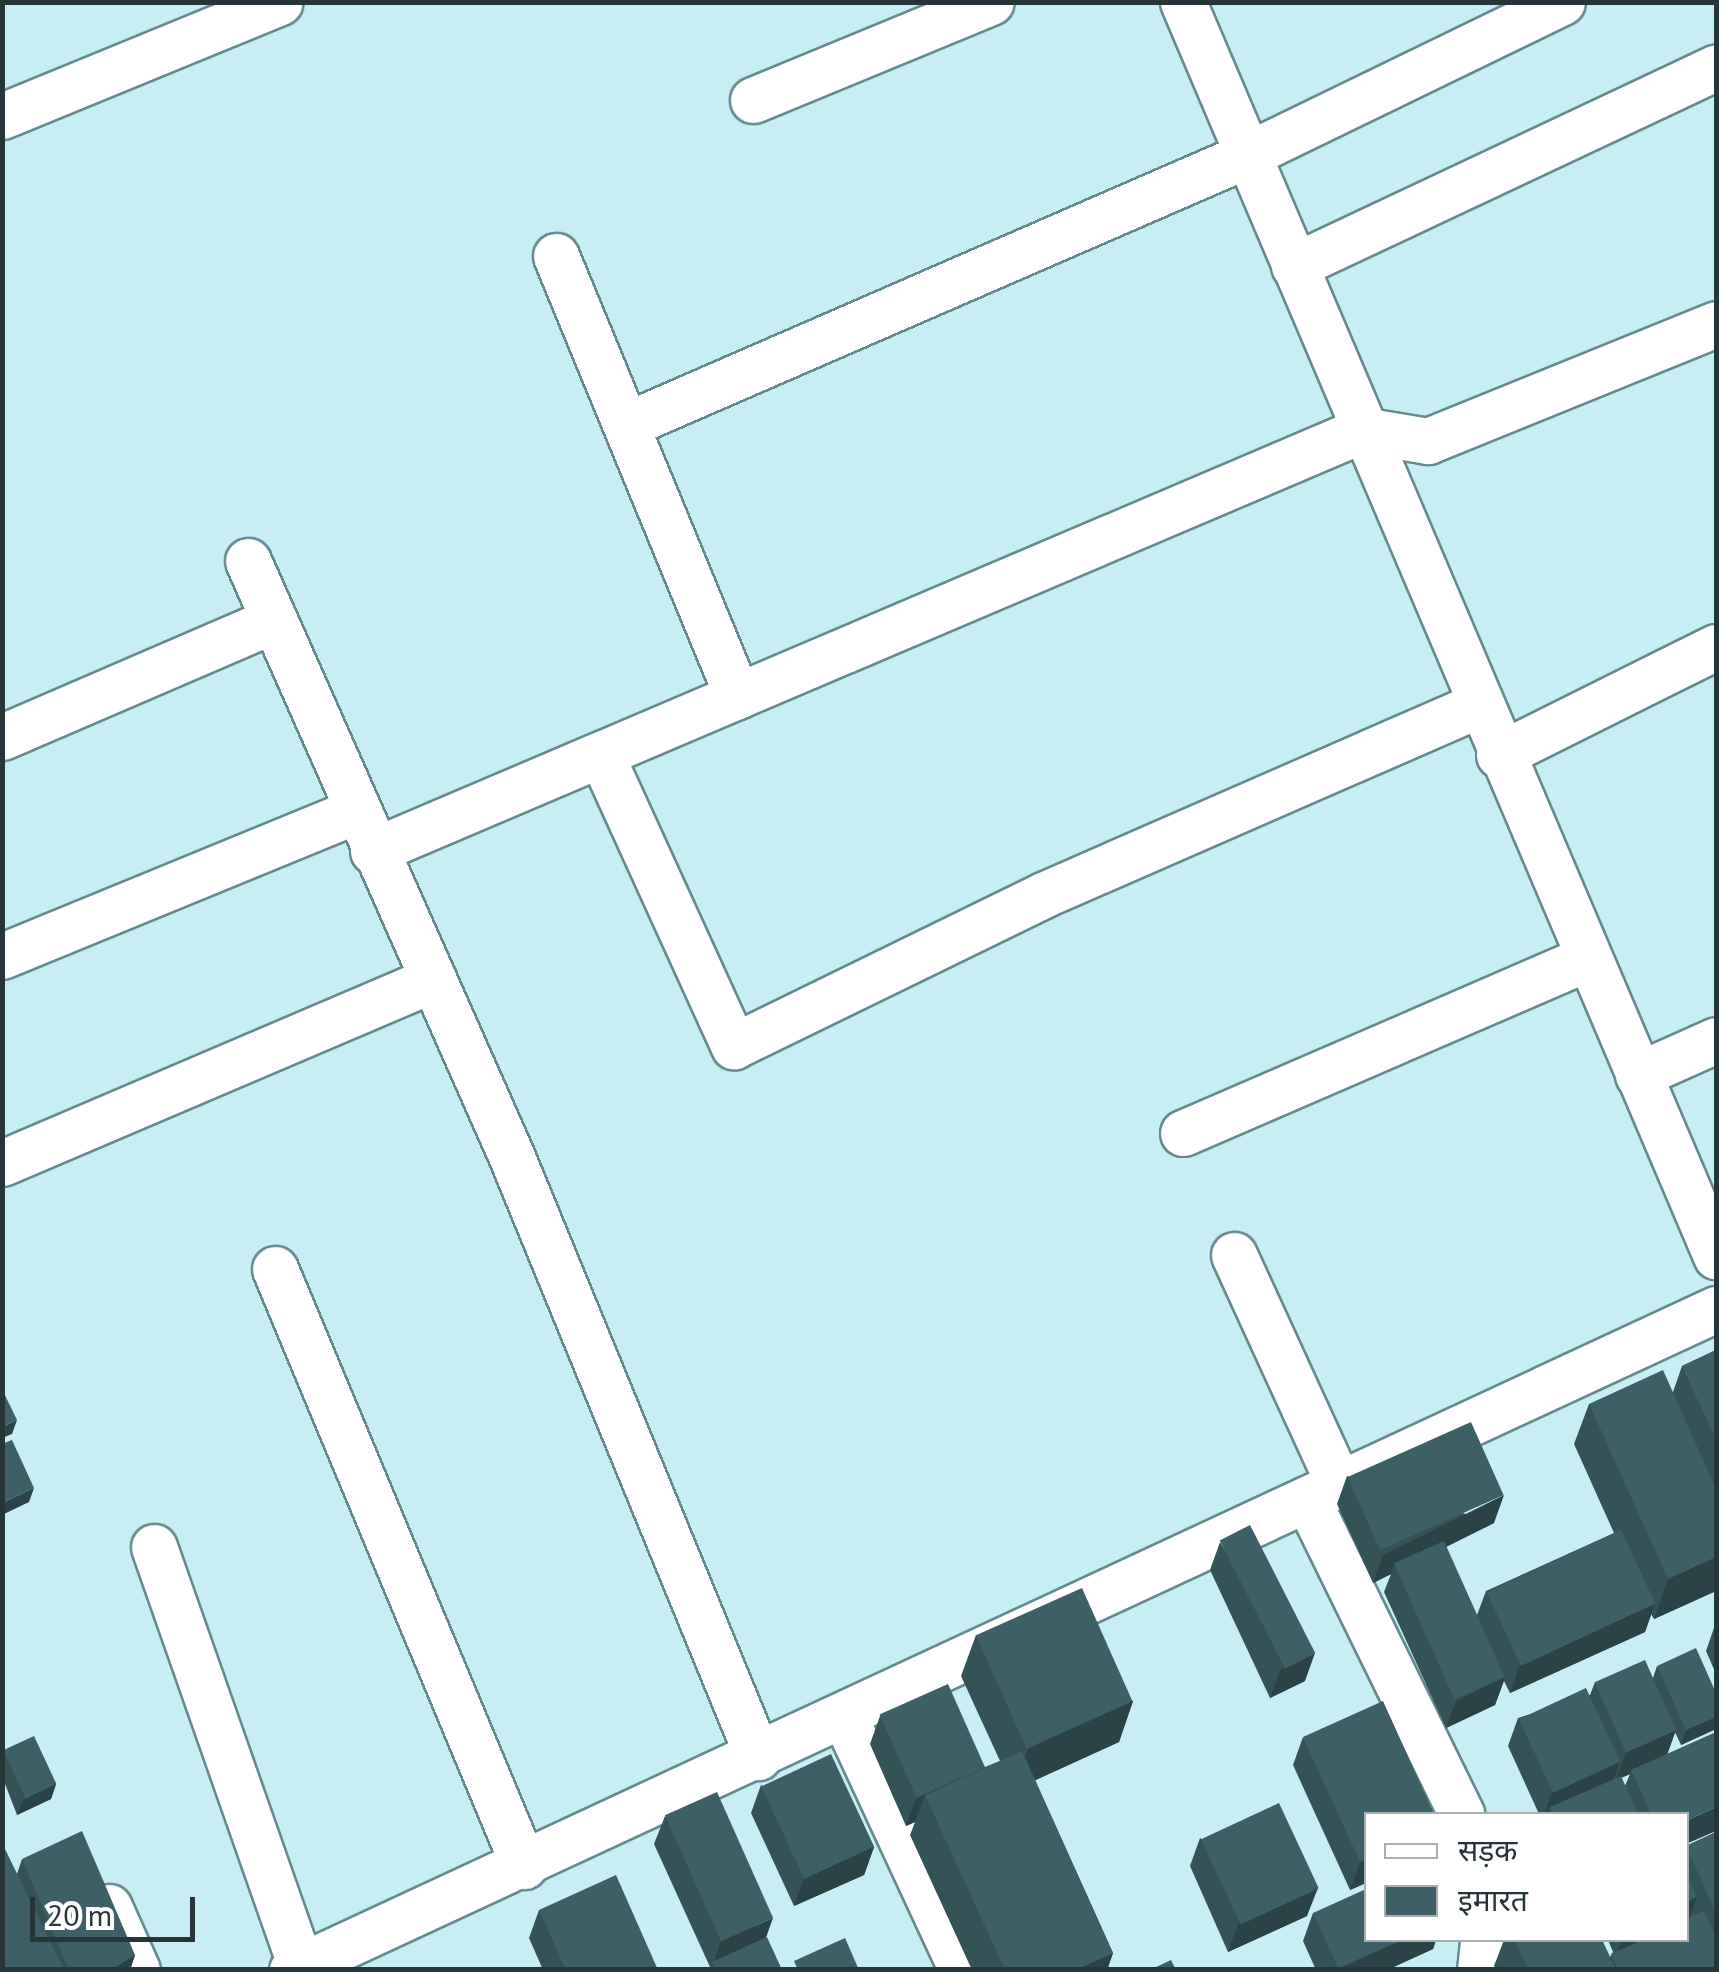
<!DOCTYPE html>
<html>
<head>
<meta charset="utf-8">
<style>
	body { margin:0 }
	#map { position:relative; width:1719px; height:1972px; overflow:hidden; background:#c6eef4; font-family:"PT Sans","Noto Sans Devanagari",sans-serif }
	div>[style] { position:absolute }
	.roads { filter:drop-shadow(2px 0 #64898e) drop-shadow(-2px 0 #64898e) drop-shadow(0 2px #64898e) drop-shadow(0 -2px #64898e) }
	.street>* { height:45px; margin:-22.5px; padding:0 22.5px; transform-origin:22.5px; border-radius:22.5px; background:#fff }
	.wall>* { inset:0; background:#345357 }
	.shaded-wall>* { inset:0; background:#2a4347 }
	.building>* { inset:0; background:#3c6065; transform-origin:0 0 }
	span { translate:-50% -50%; white-space:nowrap; text-align:center; line-height:1.15; -webkit-text-stroke:10px #fff; paint-order:stroke }
	.frame { position:absolute; inset:0; border:5px solid #263638; pointer-events:none }
	.legend { position:absolute; left:1364px; top:1812px; width:325px; height:130px; box-sizing:border-box; background:#fff; border:2px solid #a8afaf; margin:0; padding:12px 18px; list-style:none; font-size:30px; color:#263638 }
	.legend li { display:flex; align-items:center; gap:20px; height:50px }
	.legend b { width:50px; border:2px solid #a8afaf }
	.scale { position:absolute; left:30px; top:1897px; width:165px; height:45px; box-sizing:border-box; border:5px solid #263638; border-top:0; padding-left:12px; font-size:30px; line-height:35px; white-space:nowrap; color:#263638; -webkit-text-stroke:8px #fff; paint-order:stroke }
</style>
</head>
<body>
<div id="map">
	<div class="roads">
		<div class="street">
			<i style="left:1183px;top:2px;width:1363px;rotate:66.97deg"></i>
			<i style="left:753px;top:100px;width:257px;rotate:-22.4deg"></i>
			<i style="left:2px;top:116px;width:300px;rotate:-22.3deg"></i>
			<i style="left:556px;top:256px;width:476px;rotate:67.6deg"></i>
			<i style="left:1294px;top:266px;width:467px;rotate:-25.2deg"></i>
			<i style="left:626px;top:425px;width:677px;rotate:-23.5deg"></i>
			<i style="left:1247px;top:155px;width:350px;rotate:-25.9deg"></i>
			<i style="left:248px;top:561px;width:650px;rotate:66.12deg"></i>
			<i style="left:511px;top:1155px;width:651px;rotate:67.69deg"></i>
			<i style="left:2px;top:737px;width:296px;rotate:-23.3deg"></i>
			<i style="left:1499px;top:755px;width:242px;rotate:-26.5deg"></i>
			<i style="left:602px;top:757px;width:318px;rotate:65.5deg"></i>
			<i style="left:734px;top:1046px;width:344px;rotate:-26deg"></i>
			<i style="left:1043px;top:895px;width:475px;rotate:-23.6deg"></i>
			<i style="left:373px;top:851px;width:1075px;rotate:-23.06deg"></i>
			<i style="left:1362px;top:430px;width:67px;rotate:9.5deg"></i>
			<i style="left:1428px;top:441px;width:311px;rotate:-22.1deg"></i>
			<i style="left:2px;top:956px;width:382px;rotate:-22.3deg"></i>
			<i style="left:1638px;top:1075px;width:85px;rotate:-24.2deg"></i>
			<i style="left:1183px;top:1133px;width:440px;rotate:-23.4deg"></i>
			<i style="left:2px;top:1163px;width:469px;rotate:-23.1deg"></i>
			<i style="left:1234px;top:1255px;width:252px;rotate:65.4deg"></i>
			<i style="left:275px;top:1269px;width:647px;rotate:67.36deg"></i>
			<i style="left:1307px;top:1499px;width:351px;rotate:63.9deg"></i>
			<i style="left:154px;top:1547px;width:448px;rotate:70.7deg"></i>
			<i style="left:844px;top:1716px;width:280px;rotate:65.1deg"></i>
			<i style="left:109px;top:1907px;width:69px;rotate:66deg"></i>
			<i style="left:292px;top:1970px;width:1570px;rotate:-24.9deg"></i>
			<i style="left:1480px;top:1970px;width:30px;rotate:-84deg"></i>
		</div>
	</div>
	<div class="wall">
		<i style="clip-path:polygon(1716px 1350px,1716px 1591px,1654px 1619px,1651px 1614px,1645px 1632px,1510px 1693px,1504px 1681px,1495px 1705px,1446px 1728px,1384px 1592px,1391px 1574px,1373px 1583px,1337px 1504px,1347px 1476px,1494px 1523px,1446px 1547px,1477px 1615px,1486px 1591px,1614px 1533px,1574px 1444px,1589px 1404px,1673px 1392px,1682px 1366px)"></i>
		<i style="clip-path:polygon(1220px 1542px,1305px 1681px,1270px 1698px,1210px 1570px)"></i>
		<i style="clip-path:polygon(1716px 1622px,1716px 1674px,1706px 1651px)"></i>
		<i style="clip-path:polygon(976px 1635px,1133px 1701px,1119px 1742px,1035px 1780px,1113px 1953px,1107px 1970px,972px 1970px,910px 1835px,915px 1822px,906px 1826px,870px 1744px,880px 1716px,985px 1767px,1000px 1761px,961px 1676px)"></i>
		<i style="clip-path:polygon(evenodd,1657px 1666px,1716px 1693px,1716px 1729px,1681px 1745px,1675px 1732px,1667px 1754px,1686px 1814px,1539px 1814px,1508px 1746px,1518px 1718px,1590px 1695px,1595px 1682px,1653px 1678px,1657px 1666px,1630px 1774px,1625px 1786px,1621px 1778px,1630px 1774px)"></i>
		<i style="clip-path:polygon(1303px 1737px,1366px 1814px,1366px 1883px,1350px 1890px,1293px 1765px)"></i>
		<i style="clip-path:polygon(3px 1749px,56px 1784px,51px 1799px,17px 1815px,2px 1776px)"></i>
		<i style="clip-path:polygon(761px 1785px,874px 1847px,864px 1875px,794px 1906px,751px 1813px)"></i>
		<i style="clip-path:polygon(665px 1816px,766px 1938px,782px 1970px,709px 1970px,710px 1967px,654px 1844px)"></i>
		<i style="clip-path:polygon(1716px 1832px,1716px 1970px,1496px 1970px,1494px 1966px,1504px 1940px,1602px 1940px,1610px 1957px,1613px 1952px,1608px 1940px,1686px 1940px,1686px 1846px)"></i>
		<i style="clip-path:polygon(1200px 1838px,1307px 1916px,1228px 1952px,1190px 1866px)"></i>
		<i style="clip-path:polygon(22px 1859px,135px 1955px,130px 1970px,2px 1970px,17px 1874px)"></i>
		<i style="clip-path:polygon(539px 1910px,658px 1970px,543px 1970px,529px 1938px)"></i>
		<i style="clip-path:polygon(1313px 1913px,1366px 1940px,1436px 1940px,1433px 1949px,1387px 1970px,1316px 1970px,1303px 1941px)"></i>
	</div>
	<div class="shaded-wall">
		<i style="clip-path:polygon(17px 1420px,12px 1434px,2px 1438px,2px 1427px)"></i>
		<i style="clip-path:polygon(34px 1488px,29px 1502px,2px 1515px,2px 1503px)"></i>
		<i style="clip-path:polygon(1504px 1495px,1494px 1523px,1397px 1571px,1394px 1564px,1391px 1574px,1373px 1583px,1383px 1555px)"></i>
		<i style="clip-path:polygon(1716px 1557px,1716px 1591px,1654px 1619px,1668px 1579px)"></i>
		<i style="clip-path:polygon(1655px 1604px,1645px 1632px,1510px 1693px,1520px 1665px)"></i>
		<i style="clip-path:polygon(1315px 1653px,1305px 1681px,1270px 1698px,1280px 1670px)"></i>
		<i style="clip-path:polygon(1505px 1677px,1495px 1705px,1446px 1728px,1456px 1701px)"></i>
		<i style="clip-path:polygon(1133px 1701px,1119px 1742px,1014px 1790px,1028px 1749px)"></i>
		<i style="clip-path:polygon(1716px 1717px,1716px 1729px,1681px 1745px,1686px 1730px)"></i>
		<i style="clip-path:polygon(1676px 1730px,1666px 1758px,1631px 1770px,1630px 1774px,1616px 1780px,1626px 1752px)"></i>
		<i style="clip-path:polygon(1620px 1762px,1610px 1790px,1550px 1807px,1547px 1814px,1544px 1814px,1552px 1793px)"></i>
		<i style="clip-path:polygon(985px 1767px,925px 1795px,915px 1822px,906px 1826px,916px 1798px)"></i>
		<i style="clip-path:polygon(56px 1784px,51px 1799px,17px 1815px,23px 1800px)"></i>
		<i style="clip-path:polygon(1716px 1807px,1716px 1831px,1686px 1844px,1686px 1821px)"></i>
		<i style="clip-path:polygon(874px 1847px,864px 1875px,794px 1906px,804px 1878px)"></i>
		<i style="clip-path:polygon(1366px 1859px,1366px 1883px,1350px 1890px,1360px 1862px)"></i>
		<i style="clip-path:polygon(1318px 1888px,1307px 1916px,1228px 1952px,1238px 1924px)"></i>
		<i style="clip-path:polygon(1697px 1897px,1687px 1925px,1686px 1926px,1686px 1902px)"></i>
		<i style="clip-path:polygon(773px 1918px,763px 1946px,713px 1964px,721px 1941px)"></i>
		<i style="clip-path:polygon(1402px 1940px,1436px 1940px,1433px 1949px,1387px 1970px,1337px 1970px)"></i>
		<i style="clip-path:polygon(1622px 1940px,1656px 1940px,1616px 1958px)"></i>
		<i style="clip-path:polygon(1113px 1953px,1107px 1970px,1076px 1970px)"></i>
		<i style="clip-path:polygon(135px 1955px,130px 1970px,111px 1970px)"></i>
	</div>
	<div class="building">
		<i style="clip-path:polygon(1716px 1350px,1716px 1440px,1682px 1366px)"></i>
		<i style="clip-path:polygon(1663px 1370px,1716px 1489px,1716px 1557px,1668px 1579px,1589px 1404px)"></i>
		<i style="clip-path:polygon(2px 1389px,17px 1420px,2px 1427px)"></i>
		<i style="left:1471px;top:1422px;width:80px;height:135px;rotate:66deg"></i>
		<i style="clip-path:polygon(12px 1440px,34px 1488px,2px 1503px,2px 1444px)"></i>
		<i style="left:1250px;top:1525px;width:144px;height:34px;rotate:63deg"></i>
		<i style="left:1621px;top:1530px;width:81px;height:148px;rotate:65deg"></i>
		<i style="left:1444px;top:1541px;width:149px;height:55px;rotate:66deg"></i>
		<i style="left:1082px;top:1588px;width:124px;height:116px;rotate:66deg"></i>
		<i style="clip-path:polygon(1696px 1648px,1716px 1693px,1716px 1717px,1686px 1730px,1657px 1666px)"></i>
		<i style="left:1645px;top:1660px;width:77px;height:55px;rotate:66deg"></i>
		<i style="left:948px;top:1684px;width:91px;height:75px;rotate:66deg"></i>
		<i style="left:1586px;top:1688px;width:81px;height:74px;rotate:65deg"></i>
		<i style="clip-path:polygon(1383px 1701px,1434px 1814px,1366px 1814px,1366px 1859px,1360px 1862px,1303px 1737px)"></i>
		<i style="clip-path:polygon(1716px 1732px,1716px 1807px,1686px 1821px,1686px 1814px,1651px 1814px,1631px 1770px)"></i>
		<i style="left:34px;top:1736px;width:53px;height:34px;rotate:65deg"></i>
		<i style="clip-path:polygon(1022px 1751px,1113px 1953px,1076px 1970px,1005px 1970px,925px 1795px)"></i>
		<i style="left:831px;top:1754px;width:102px;height:77px;rotate:65deg"></i>
		<i style="clip-path:polygon(1621px 1776px,1638px 1814px,1553px 1814px,1550px 1807px)"></i>
		<i style="left:717px;top:1792px;width:138px;height:57px;rotate:66deg"></i>
		<i style="left:1279px;top:1803px;width:94px;height:86px;rotate:65deg"></i>
		<i style="clip-path:polygon(82px 1831px,135px 1955px,111px 1970px,69px 1970px,22px 1859px)"></i>
		<i style="clip-path:polygon(1716px 1832px,1716px 1913px,1686px 1846px)"></i>
		<i style="clip-path:polygon(4px 1847px,63px 1968px,60px 1970px,2px 1970px)"></i>
		<i style="clip-path:polygon(1686px 1874px,1697px 1897px,1686px 1902px)"></i>
		<i style="clip-path:polygon(616px 1875px,658px 1970px,566px 1970px,539px 1910px)"></i>
		<i style="clip-path:polygon(1366px 1889px,1366px 1940px,1402px 1940px,1338px 1968px,1313px 1913px)"></i>
		<i style="clip-path:polygon(1704px 1911px,1716px 1937px,1716px 1970px,1618px 1970px,1611px 1954px,1642px 1940px,1686px 1940px,1686px 1919px)"></i>
		<i style="clip-path:polygon(767px 1937px,782px 1970px,715px 1970px,712px 1962px)"></i>
		<i style="clip-path:polygon(845px 1938px,859px 1970px,798px 1970px,794px 1961px)"></i>
		<i style="clip-path:polygon(1515px 1940px,1602px 1940px,1616px 1970px,1528px 1970px)"></i>
		<i style="clip-path:polygon(1171px 1960px,1176px 1970px,1150px 1970px)"></i>
	</div>
	<div class="frame"></div>
	<ul class="legend">
	<li><b style="height:12px;background:#fff"></b>सड़क</li>
	<li><b style="height:28px;background:#3c6065"></b>इमारत</li>
	</ul>
	<div class="scale">20 m</div>
</div>
</body>
</html>
